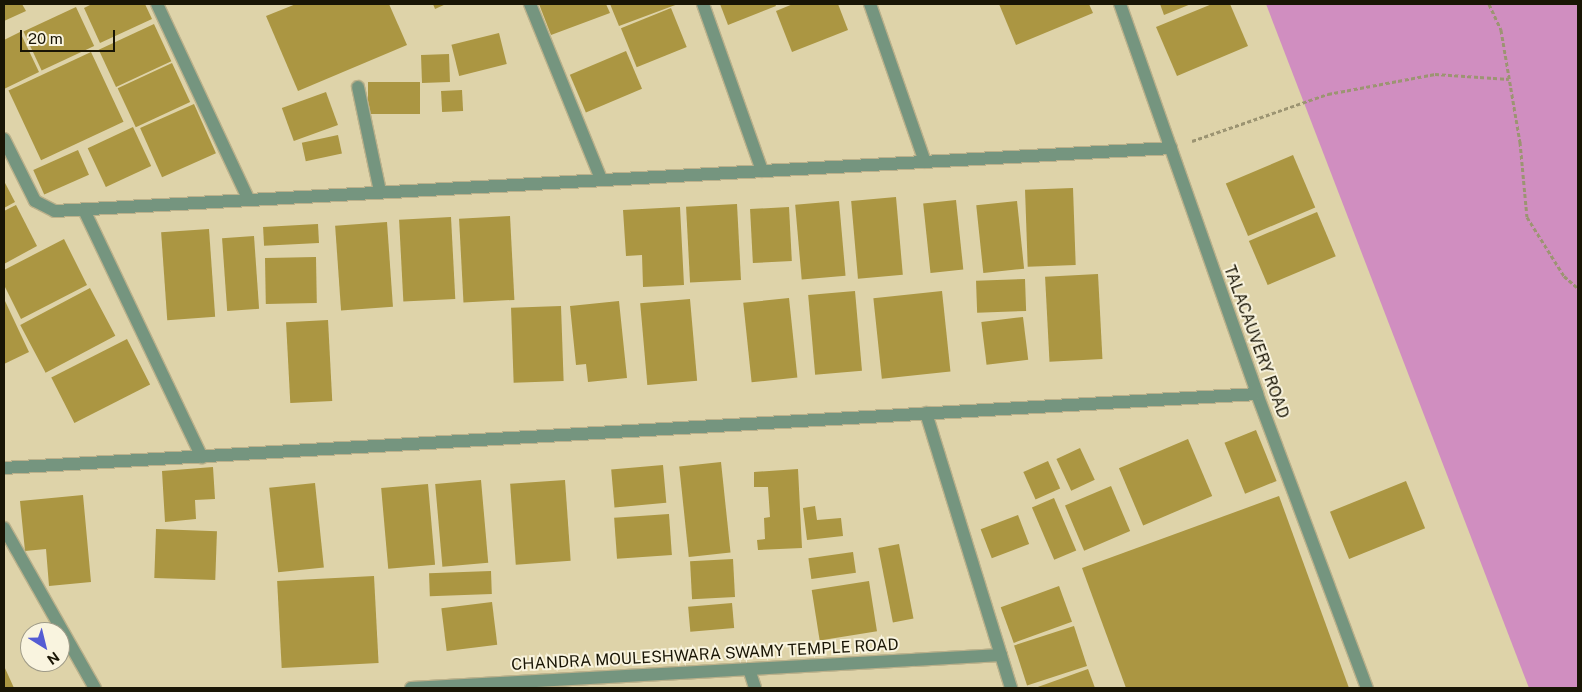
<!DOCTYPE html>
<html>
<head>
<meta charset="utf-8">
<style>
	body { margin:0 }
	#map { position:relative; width:1582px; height:692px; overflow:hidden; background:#ded3a9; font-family:"Public Sans",sans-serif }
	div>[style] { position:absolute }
	.green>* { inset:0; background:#d08ec0 }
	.building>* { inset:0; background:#ab9642; transform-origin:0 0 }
	.path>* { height:3px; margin-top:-1.5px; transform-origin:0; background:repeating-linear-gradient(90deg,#9c9472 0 4px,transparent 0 6.5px) }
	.roads { filter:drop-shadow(1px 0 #bbb18b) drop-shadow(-1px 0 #bbb18b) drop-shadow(0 1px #bbb18b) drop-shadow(0 -1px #bbb18b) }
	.street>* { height:12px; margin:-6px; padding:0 6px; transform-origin:6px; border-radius:6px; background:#75957f }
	span { translate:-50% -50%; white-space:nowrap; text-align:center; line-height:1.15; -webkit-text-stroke:4px #f9f4df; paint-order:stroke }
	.street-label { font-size:16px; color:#191505 }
	.frame { position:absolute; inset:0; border:5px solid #191505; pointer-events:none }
	.north { position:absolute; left:20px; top:622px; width:50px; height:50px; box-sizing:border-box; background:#f9f4df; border:1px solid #9f9b88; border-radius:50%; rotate:144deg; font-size:14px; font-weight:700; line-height:20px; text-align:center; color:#191505 }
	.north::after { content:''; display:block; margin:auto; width:18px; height:22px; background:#545cd3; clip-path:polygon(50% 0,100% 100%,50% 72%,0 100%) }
	.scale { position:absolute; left:20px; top:30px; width:95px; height:22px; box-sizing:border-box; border:2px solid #191505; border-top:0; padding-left:6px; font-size:15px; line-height:18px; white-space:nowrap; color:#191505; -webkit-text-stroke:4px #f9f4df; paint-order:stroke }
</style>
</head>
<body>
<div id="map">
	<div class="green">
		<i style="clip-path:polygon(1266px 4px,1578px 4px,1578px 688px,1529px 688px)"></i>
	</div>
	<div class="building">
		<i style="clip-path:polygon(4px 4px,22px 4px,26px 11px,4px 21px)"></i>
		<i style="clip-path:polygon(92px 4px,145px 4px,152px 19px,100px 43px,84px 8px)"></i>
		<i style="clip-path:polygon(296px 4px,389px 4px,407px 45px,298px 91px,266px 16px)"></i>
		<i style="clip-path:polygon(433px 4px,446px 4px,435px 9px)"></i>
		<i style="clip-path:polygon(539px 4px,606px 4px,610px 13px,551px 35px)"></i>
		<i style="clip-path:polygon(610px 4px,678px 4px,619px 26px)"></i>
		<i style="clip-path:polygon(720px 4px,775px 4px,776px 6px,728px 25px)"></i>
		<i style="clip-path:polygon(793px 4px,838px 4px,848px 30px,792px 52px,776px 11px)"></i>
		<i style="clip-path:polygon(999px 4px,1089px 4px,1093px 13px,1016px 45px)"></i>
		<i style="clip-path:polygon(1160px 4px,1191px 4px,1164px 15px)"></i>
		<i style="clip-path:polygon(1212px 4px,1230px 4px,1248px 46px,1177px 76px,1156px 27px)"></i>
		<i style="left:76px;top:7px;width:43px;height:58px;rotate:65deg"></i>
		<i style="left:671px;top:8px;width:42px;height:54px;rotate:68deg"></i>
		<i style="left:154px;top:24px;width:41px;height:61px;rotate:65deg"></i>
		<i style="clip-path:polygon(20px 32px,39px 72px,4px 89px,4px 40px)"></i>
		<i style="left:499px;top:33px;width:32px;height:49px;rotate:76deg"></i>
		<i style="left:626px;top:51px;width:41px;height:61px;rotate:67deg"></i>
		<i style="left:91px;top:52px;width:77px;height:91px;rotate:65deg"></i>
		<i style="left:449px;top:54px;width:28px;height:28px;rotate:88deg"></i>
		<i style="left:172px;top:63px;width:43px;height:60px;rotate:65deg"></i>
		<i style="left:368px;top:82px;width:52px;height:32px"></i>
		<i style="left:462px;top:90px;width:21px;height:21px;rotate:87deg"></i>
		<i style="left:326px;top:92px;width:35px;height:47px;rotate:70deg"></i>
		<i style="left:194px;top:104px;width:54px;height:59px;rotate:66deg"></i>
		<i style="left:133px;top:127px;width:43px;height:50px;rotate:65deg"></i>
		<i style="left:338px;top:135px;width:19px;height:37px;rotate:78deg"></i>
		<i style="left:78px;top:150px;width:27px;height:49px;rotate:66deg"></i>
		<i style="left:1293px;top:155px;width:57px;height:73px;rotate:67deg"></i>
		<i style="clip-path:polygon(4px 181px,15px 202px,4px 208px)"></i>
		<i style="left:1073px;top:188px;width:77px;height:48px;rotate:88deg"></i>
		<i style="left:896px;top:197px;width:78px;height:45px;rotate:85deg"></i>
		<i style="left:956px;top:200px;width:70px;height:33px;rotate:84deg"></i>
		<i style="left:839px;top:201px;width:75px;height:44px;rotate:85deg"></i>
		<i style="left:1017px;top:201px;width:68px;height:41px;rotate:84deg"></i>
		<i style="left:737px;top:204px;width:76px;height:51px;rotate:87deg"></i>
		<i style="clip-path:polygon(16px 205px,37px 246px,4px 264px,4px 211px)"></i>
		<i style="clip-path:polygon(680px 207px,684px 285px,643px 287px,642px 255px,626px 256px,623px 210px)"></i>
		<i style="left:789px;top:207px;width:54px;height:39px;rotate:87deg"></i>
		<i style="left:1317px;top:212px;width:48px;height:74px;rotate:67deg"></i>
		<i style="left:510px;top:216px;width:84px;height:51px;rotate:87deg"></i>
		<i style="left:451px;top:217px;width:82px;height:52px;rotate:87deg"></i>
		<i style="left:387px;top:222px;width:85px;height:52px;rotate:86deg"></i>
		<i style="left:318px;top:224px;width:19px;height:55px;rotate:87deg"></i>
		<i style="left:209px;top:229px;width:88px;height:48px;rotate:86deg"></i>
		<i style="left:254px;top:236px;width:73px;height:32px;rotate:86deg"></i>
		<i style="clip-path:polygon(64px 239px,87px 285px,21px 319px,4px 285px,4px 270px)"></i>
		<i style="left:316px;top:257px;width:46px;height:51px;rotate:89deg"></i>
		<i style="left:1098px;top:274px;width:85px;height:53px;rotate:87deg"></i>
		<i style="left:1025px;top:279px;width:32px;height:49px;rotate:88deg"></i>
		<i style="left:90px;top:288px;width:54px;height:79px;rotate:62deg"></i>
		<i style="left:855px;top:291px;width:80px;height:47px;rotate:85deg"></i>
		<i style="left:942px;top:291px;width:81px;height:69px;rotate:84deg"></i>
		<i style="left:789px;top:298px;width:80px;height:46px;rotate:84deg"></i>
		<i style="left:690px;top:299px;width:82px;height:50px;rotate:85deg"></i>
		<i style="clip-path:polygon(5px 301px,29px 352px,4px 364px,4px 302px)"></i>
		<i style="clip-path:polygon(619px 301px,627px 378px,588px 382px,586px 364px,576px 365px,570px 306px)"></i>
		<i style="left:561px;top:306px;width:75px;height:50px;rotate:88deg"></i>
		<i style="left:1023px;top:317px;width:43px;height:42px;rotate:83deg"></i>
		<i style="left:328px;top:320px;width:81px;height:42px;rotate:87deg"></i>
		<i style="left:127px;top:339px;width:51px;height:85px;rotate:63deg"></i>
		<i style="left:1256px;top:430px;width:55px;height:34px;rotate:68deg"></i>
		<i style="left:1188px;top:439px;width:62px;height:75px;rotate:67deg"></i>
		<i style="left:1080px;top:448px;width:35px;height:26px;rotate:65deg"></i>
		<i style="left:1048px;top:461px;width:30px;height:27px;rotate:66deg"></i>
		<i style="left:721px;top:462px;width:91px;height:42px;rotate:84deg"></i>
		<i style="left:663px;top:465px;width:38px;height:52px;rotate:85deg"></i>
		<i style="clip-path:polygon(213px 467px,215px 499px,195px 500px,196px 519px,165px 522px,162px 471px)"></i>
		<i style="clip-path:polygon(798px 469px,802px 548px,758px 550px,757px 540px,765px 539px,764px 518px,770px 517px,768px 487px,754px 487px,754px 472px)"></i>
		<i style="left:481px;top:480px;width:83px;height:46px;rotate:85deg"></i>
		<i style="left:565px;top:480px;width:81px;height:55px;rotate:86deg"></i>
		<i style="left:1406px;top:481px;width:51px;height:82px;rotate:68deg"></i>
		<i style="left:315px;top:483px;width:85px;height:46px;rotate:84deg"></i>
		<i style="left:428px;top:484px;width:81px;height:47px;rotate:85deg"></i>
		<i style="left:1111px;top:486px;width:49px;height:50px;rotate:67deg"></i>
		<i style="clip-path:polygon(83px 495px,91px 582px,49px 586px,46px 549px,25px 551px,20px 501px)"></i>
		<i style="clip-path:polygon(1279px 496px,1349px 688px,1126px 688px,1082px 568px)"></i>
		<i style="left:1054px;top:498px;width:57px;height:24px;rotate:67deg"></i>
		<i style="clip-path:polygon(815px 506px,817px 520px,841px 518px,843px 536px,807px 540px,803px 508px)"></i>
		<i style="left:669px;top:514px;width:41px;height:55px;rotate:86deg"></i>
		<i style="left:1018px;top:515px;width:31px;height:40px;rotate:69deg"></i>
		<i style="left:156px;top:529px;width:61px;height:49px;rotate:2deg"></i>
		<i style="left:899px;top:544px;width:76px;height:21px;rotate:79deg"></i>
		<i style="left:853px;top:552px;width:21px;height:45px;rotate:82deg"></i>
		<i style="left:733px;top:559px;width:38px;height:43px;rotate:87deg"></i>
		<i style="left:491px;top:571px;width:23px;height:62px;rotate:88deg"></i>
		<i style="left:374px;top:576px;width:87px;height:97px;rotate:87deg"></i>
		<i style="left:869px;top:581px;width:51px;height:58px;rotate:81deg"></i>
		<i style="left:1059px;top:586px;width:38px;height:62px;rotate:70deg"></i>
		<i style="left:492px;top:602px;width:43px;height:51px;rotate:83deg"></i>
		<i style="left:732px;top:603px;width:25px;height:44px;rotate:85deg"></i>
		<i style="left:1074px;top:626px;width:42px;height:63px;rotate:72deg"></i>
		<i style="clip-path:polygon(4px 666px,14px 688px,4px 688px)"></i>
		<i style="clip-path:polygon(1088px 669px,1095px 688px,1035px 688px)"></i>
	</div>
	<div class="path">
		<i style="left:1489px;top:4px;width:29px;rotate:65deg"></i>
		<i style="left:1501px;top:30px;width:114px;rotate:80.4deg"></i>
		<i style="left:1520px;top:142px;width:75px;rotate:84.7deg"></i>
		<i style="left:1527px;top:217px;width:70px;rotate:57.9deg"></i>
		<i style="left:1564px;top:276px;width:18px;rotate:41deg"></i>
		<i style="left:1192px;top:141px;width:144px;rotate:-19.1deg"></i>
		<i style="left:1328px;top:94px;width:109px;rotate:-10.6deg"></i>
		<i style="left:1435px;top:74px;width:74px;rotate:3.9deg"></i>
	</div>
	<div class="roads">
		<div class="street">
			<i style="left:157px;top:4px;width:214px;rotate:64.9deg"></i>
			<i style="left:530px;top:4px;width:189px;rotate:67.9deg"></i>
			<i style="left:703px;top:4px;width:177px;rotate:70.5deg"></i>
			<i style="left:870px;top:4px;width:167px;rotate:70.8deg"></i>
			<i style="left:1120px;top:4px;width:413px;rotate:70.6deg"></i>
			<i style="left:1257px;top:394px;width:314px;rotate:69.5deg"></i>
			<i style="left:358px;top:87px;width:106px;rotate:78.1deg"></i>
			<i style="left:4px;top:139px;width:69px;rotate:63.4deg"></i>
			<i style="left:35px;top:201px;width:22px;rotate:27deg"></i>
			<i style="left:55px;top:211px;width:1118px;rotate:-3.23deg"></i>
			<i style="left:84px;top:210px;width:274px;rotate:64.5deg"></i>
			<i style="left:926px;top:413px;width:288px;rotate:72.8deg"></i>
			<i style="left:4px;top:468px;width:1255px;rotate:-3.38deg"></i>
			<i style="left:4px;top:528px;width:184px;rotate:60.4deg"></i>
			<i style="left:749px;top:669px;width:20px;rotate:72deg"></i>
			<i style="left:411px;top:688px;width:591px;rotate:-3.2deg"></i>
		</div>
	</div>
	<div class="street-label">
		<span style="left:1256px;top:342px;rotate:70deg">TALACAUVERY ROAD</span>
		<span style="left:705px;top:655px;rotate:-3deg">CHANDRA MOULESHWARA SWAMY TEMPLE ROAD</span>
	</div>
	<div class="frame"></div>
	<div class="north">N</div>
	<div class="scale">20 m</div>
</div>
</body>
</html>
